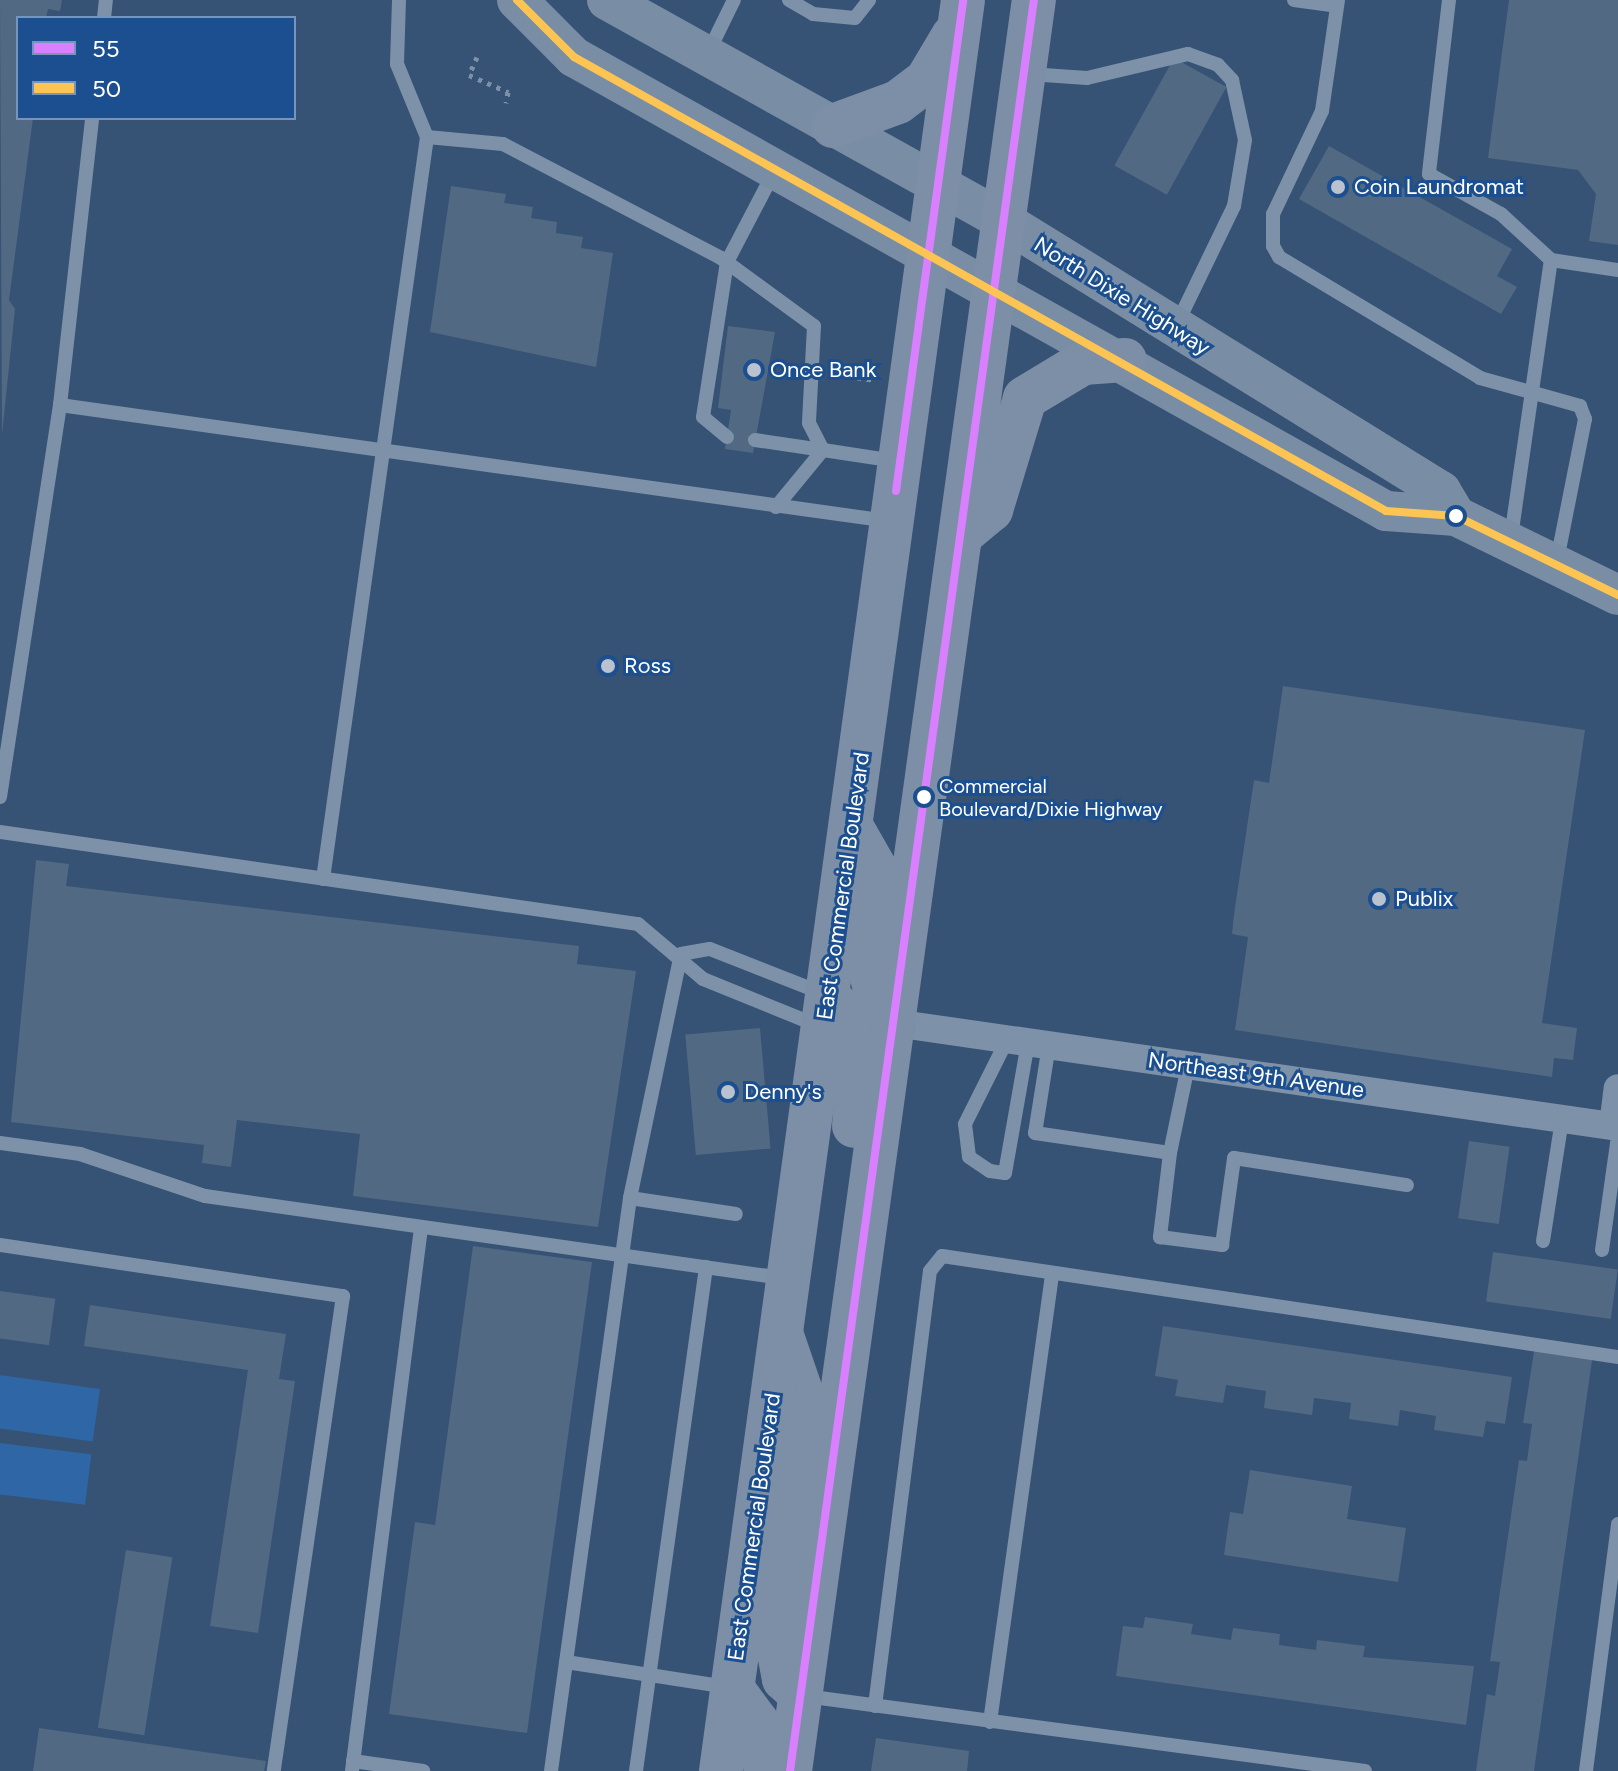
<!DOCTYPE html>
<html>
<head>
<meta charset="utf-8">
<style>
	body { margin:0 }
	#map { position:relative; width:1618px; height:1771px; overflow:hidden; background:#365274; font-family:Figtree,sans-serif }
	div>[style] { position:absolute }
	.green>* { inset:0; background:#2f66a5; transform-origin:0 0 }
	.building>* { inset:0; background:#526984; transform-origin:0 0 }
	.path>* { height:5px; margin-top:-2.5px; transform-origin:0; background:repeating-linear-gradient(90deg,#7d92a8 0 4px,transparent 0 10px) }
	.service>* { height:14px; margin:-7px; padding:0 7px; transform-origin:7px; border-radius:7px; background:#7d92a8 }
	.minor>* { height:28px; margin:-14px; padding:0 14px; transform-origin:14px; border-radius:14px; background:#7d92a8 }
	.secondary>* { height:40px; margin:-20px; padding:0 20px; transform-origin:20px; border-radius:20px; background:#798da4 }
	.primary>* { height:44px; margin:-22px; padding:0 22px; transform-origin:22px; border-radius:22px; background:#7d8ea7 }
	.bus-1>* { height:8px; margin:-4px; padding:0 4px; transform-origin:4px; border-radius:4px; background:#d880ff }
	.bus-2>* { height:8px; margin:-4px; padding:0 4px; transform-origin:4px; border-radius:4px; background:#fcc553 }
	.dots>* { width:22px; height:22px; translate:-50% -50%; box-sizing:border-box; border:4px solid #1b4f8f; border-radius:50% }
	span { translate:-50% -50%; white-space:nowrap; text-align:center; line-height:1.15; -webkit-text-stroke:6px #1b4f8f; paint-order:stroke }
	.bus-label { font-size:20px; color:#fff }
	.left { translate:0 -50%; text-align:left }
	.poi-label { font-size:22px; color:#fff }
	.street-label { font-size:22px; color:#fff }
	.legend { position:absolute; left:16px; top:16px; width:280px; height:104px; box-sizing:border-box; background:#1b4f8f; border:2px solid #7695bc; margin:0; padding:10px 14px; list-style:none; font-size:24px; color:#fff }
	.legend li { display:flex; align-items:center; gap:16px; height:40px }
	.legend b { width:40px; border:2px solid #7695bc }
</style>
</head>
<body>
<div id="map">
	<div class="green">
		<i style="left:0;top:1375px;width:101px;height:53px;rotate:8deg"></i>
		<i style="left:0;top:1443px;width:92px;height:51px;rotate:7deg"></i>
	</div>
	<div class="building">
		<i style="clip-path:polygon(0 0,62px 0,60px 11px,48px 9px,46px 18px,18px 18px,18px 118px,33px 118px,9px 300px,15px 309px,2px 435px)"></i>
		<i style="clip-path:polygon(1509px 0,1618px 0,1618px 245px,1589px 241px,1596px 194px,1578px 170px,1488px 158px)"></i>
		<i style="left:1174px;top:58px;width:60px;height:123px;rotate:29deg"></i>
		<i style="clip-path:polygon(1329px 146px,1512px 249px,1497px 276px,1517px 287px,1501px 314px,1299px 199px)"></i>
		<i style="clip-path:polygon(451px 186px,506px 194px,504px 203px,533px 207px,531px 218px,557px 222px,556px 233px,583px 237px,581px 248px,613px 253px,596px 367px,430px 332px)"></i>
		<i style="clip-path:polygon(728px 326px,775px 332px,753px 453px,725px 449px,731px 410px,718px 408px)"></i>
		<i style="clip-path:polygon(1283px 686px,1585px 730px,1542px 1023px,1577px 1028px,1573px 1060px,1554px 1058px,1552px 1077px,1235px 1030px,1248px 937px,1232px 934px,1234px 914px,1254px 780px,1269px 783px)"></i>
		<i style="clip-path:polygon(36px 860px,69px 864px,66px 886px,579px 946px,577px 964px,636px 971px,598px 1227px,353px 1196px,360px 1134px,237px 1120px,231px 1167px,202px 1163px,204px 1145px,11px 1122px)"></i>
		<i style="left:760px;top:1028px;width:121px;height:75px;rotate:85deg"></i>
		<i style="left:1469px;top:1141px;width:41px;height:78px;rotate:8deg"></i>
		<i style="clip-path:polygon(473px 1246px,592px 1262px,527px 1733px,389px 1714px,415px 1522px,435px 1525px)"></i>
		<i style="left:1493px;top:1252px;width:126px;height:50px;rotate:8deg"></i>
		<i style="left:0;top:1291px;width:56px;height:47px;rotate:8deg"></i>
		<i style="clip-path:polygon(90px 1305px,286px 1334px,279px 1379px,295px 1381px,258px 1633px,210px 1626px,248px 1370px,84px 1346px)"></i>
		<i style="clip-path:polygon(1163px 1326px,1512px 1377px,1505px 1424px,1486px 1421px,1483px 1437px,1434px 1430px,1436px 1416px,1400px 1410px,1398px 1426px,1349px 1419px,1351px 1403px,1314px 1398px,1312px 1415px,1264px 1408px,1266px 1391px,1226px 1385px,1223px 1403px,1175px 1396px,1178px 1380px,1155px 1376px)"></i>
		<i style="clip-path:polygon(1535px 1345px,1593px 1353px,1534px 1771px,1476px 1771px,1487px 1694px,1495px 1696px,1500px 1662px,1490px 1661px,1519px 1460px,1527px 1461px,1532px 1424px,1523px 1423px)"></i>
		<i style="clip-path:polygon(1250px 1470px,1352px 1486px,1347px 1519px,1406px 1528px,1398px 1582px,1224px 1555px,1230px 1512px,1243px 1514px)"></i>
		<i style="left:126px;top:1550px;width:47px;height:180px;rotate:9deg"></i>
		<i style="clip-path:polygon(1145px 1617px,1193px 1624px,1191px 1634px,1231px 1640px,1233px 1628px,1280px 1634px,1279px 1645px,1316px 1650px,1317px 1640px,1365px 1646px,1363px 1657px,1474px 1666px,1466px 1725px,1116px 1676px,1123px 1626px,1143px 1628px)"></i>
		<i style="clip-path:polygon(39px 1728px,266px 1761px,264px 1771px,33px 1771px)"></i>
		<i style="clip-path:polygon(876px 1738px,969px 1751px,967px 1771px,871px 1771px)"></i>
	</div>
	<div class="path">
		<i style="left:477px;top:57px;width:20px;rotate:114deg"></i>
		<i style="left:469px;top:75px;width:43px;rotate:23.6deg"></i>
		<i style="left:508px;top:92px;width:11px;rotate:100deg"></i>
		<i style="left:847px;top:376px;width:27px;rotate:8deg"></i>
	</div>
	<div class="service">
		<i style="left:399px;top:0;width:64px;rotate:91.8deg"></i>
		<i style="left:397px;top:64px;width:79px;rotate:67.7deg"></i>
		<i style="left:427px;top:137px;width:76px;rotate:5.3deg"></i>
		<i style="left:503px;top:144px;width:246px;rotate:27.6deg"></i>
		<i style="left:721px;top:258px;width:115px;rotate:36.2deg"></i>
		<i style="left:814px;top:326px;width:97px;rotate:93deg"></i>
		<i style="left:809px;top:423px;width:30px;rotate:63deg"></i>
		<i style="left:789px;top:0;width:28px;rotate:30deg"></i>
		<i style="left:813px;top:14px;width:42px;rotate:5.4deg"></i>
		<i style="left:855px;top:18px;width:23px;rotate:-52deg"></i>
		<i style="left:1294px;top:0;width:43px;rotate:7.9deg"></i>
		<i style="left:1338px;top:0;width:112px;rotate:98.2deg"></i>
		<i style="left:1322px;top:111px;width:114px;rotate:115.4deg"></i>
		<i style="left:1273px;top:214px;width:32px;rotate:90deg"></i>
		<i style="left:1273px;top:246px;width:13px;rotate:61deg"></i>
		<i style="left:1279px;top:257px;width:235px;rotate:31deg"></i>
		<i style="left:1480px;top:378px;width:104px;rotate:15.6deg"></i>
		<i style="left:1580px;top:406px;width:14px;rotate:69deg"></i>
		<i style="left:1585px;top:419px;width:145px;rotate:101.2deg"></i>
		<i style="left:1449px;top:0;width:175px;rotate:96.6deg"></i>
		<i style="left:1429px;top:174px;width:82px;rotate:29.1deg"></i>
		<i style="left:1501px;top:214px;width:68px;rotate:42.6deg"></i>
		<i style="left:104px;top:18px;width:18px;rotate:-84deg"></i>
		<i style="left:707px;top:55px;width:61px;rotate:-63.9deg"></i>
		<i style="left:1029px;top:74px;width:58px;rotate:3.9deg"></i>
		<i style="left:1087px;top:78px;width:104px;rotate:-13.4deg"></i>
		<i style="left:1188px;top:54px;width:32px;rotate:20deg"></i>
		<i style="left:1218px;top:65px;width:21px;rotate:47deg"></i>
		<i style="left:1232px;top:80px;width:61px;rotate:77.8deg"></i>
		<i style="left:1245px;top:140px;width:67px;rotate:99.5deg"></i>
		<i style="left:1234px;top:206px;width:131px;rotate:115.8deg"></i>
		<i style="left:60px;top:405px;width:835px;rotate:7.98deg"></i>
		<i style="left:727px;top:437px;width:31px;rotate:-140deg"></i>
		<i style="left:703px;top:417px;width:157px;rotate:-81.2deg"></i>
		<i style="left:727px;top:262px;width:102px;rotate:-62.4deg"></i>
		<i style="left:755px;top:440px;width:69px;rotate:8.4deg"></i>
		<i style="left:776px;top:507px;width:74px;rotate:-50.5deg"></i>
		<i style="left:823px;top:450px;width:74px;rotate:8.6deg"></i>
		<i style="left:1511px;top:537px;width:280px;rotate:-81.8deg"></i>
		<i style="left:1551px;top:260px;width:68px;rotate:8.5deg"></i>
		<i style="left:0;top:797px;width:397px;rotate:-81.3deg"></i>
		<i style="left:60px;top:405px;width:289px;rotate:-83.6deg"></i>
		<i style="left:0;top:832px;width:645px;rotate:8.21deg"></i>
		<i style="left:638px;top:924px;width:85px;rotate:40.2deg"></i>
		<i style="left:703px;top:979px;width:125px;rotate:22.1deg"></i>
		<i style="left:323px;top:879px;width:749px;rotate:-82.02deg"></i>
		<i style="left:681px;top:954px;width:29px;rotate:-10deg"></i>
		<i style="left:710px;top:949px;width:123px;rotate:21.5deg"></i>
		<i style="left:1007px;top:1040px;width:94px;rotate:116.6deg"></i>
		<i style="left:965px;top:1124px;width:33px;rotate:83deg"></i>
		<i style="left:969px;top:1157px;width:25px;rotate:34deg"></i>
		<i style="left:990px;top:1171px;width:15px;rotate:8deg"></i>
		<i style="left:1005px;top:1173px;width:132px;rotate:-80deg"></i>
		<i style="left:1049px;top:1045px;width:89px;rotate:99deg"></i>
		<i style="left:1035px;top:1133px;width:136px;rotate:8.4deg"></i>
		<i style="left:1170px;top:1153px;width:89px;rotate:-78.3deg"></i>
		<i style="left:0;top:1143px;width:81px;rotate:7.8deg"></i>
		<i style="left:80px;top:1154px;width:132px;rotate:18.6deg"></i>
		<i style="left:205px;top:1196px;width:583px;rotate:8.09deg"></i>
		<i style="left:1170px;top:1153px;width:85px;rotate:96.8deg"></i>
		<i style="left:1160px;top:1237px;width:63px;rotate:7.4deg"></i>
		<i style="left:1222px;top:1245px;width:88px;rotate:-82.1deg"></i>
		<i style="left:1234px;top:1158px;width:175px;rotate:8.9deg"></i>
		<i style="left:630px;top:1198px;width:107px;rotate:8.6deg"></i>
		<i style="left:1543px;top:1241px;width:123px;rotate:-81.1deg"></i>
		<i style="left:0;top:1245px;width:347px;rotate:8.5deg"></i>
		<i style="left:343px;top:1296px;width:480px;rotate:98.3deg"></i>
		<i style="left:1602px;top:1250px;width:115px;rotate:-82deg"></i>
		<i style="left:566px;top:1662px;width:164px;rotate:8.8deg"></i>
		<i style="left:805px;top:1696px;width:565px;rotate:7.63deg"></i>
		<i style="left:875px;top:1706px;width:438px;rotate:-82.8deg"></i>
		<i style="left:930px;top:1271px;width:19px;rotate:-51deg"></i>
		<i style="left:942px;top:1256px;width:684px;rotate:8.5deg"></i>
		<i style="left:990px;top:1722px;width:453px;rotate:-82.1deg"></i>
		<i style="left:353px;top:1761px;width:71px;rotate:8.1deg"></i>
		<i style="left:352px;top:1771px;width:547px;rotate:-82.76deg"></i>
		<i style="left:551px;top:1771px;width:578px;rotate:-82.15deg"></i>
		<i style="left:630px;top:1198px;width:249px;rotate:-78.2deg"></i>
		<i style="left:636px;top:1771px;width:509px;rotate:-82.09deg"></i>
		<i style="left:1586px;top:1771px;width:249px;rotate:-82.6deg"></i>
	</div>
	<div class="minor">
		<i style="left:894px;top:1023px;width:731px;rotate:8.17deg"></i>
		<i style="left:1613px;top:1126px;width:38px;rotate:-83deg"></i>
	</div>
	<div class="secondary">
		<i style="left:517px;top:0;width:81px;rotate:45deg"></i>
		<i style="left:574px;top:57px;width:930px;rotate:29.21deg"></i>
		<i style="left:1386px;top:511px;width:70px;rotate:4.1deg"></i>
		<i style="left:1456px;top:516px;width:180px;rotate:26deg"></i>
		<i style="left:607px;top:0;width:454px;rotate:29.1deg"></i>
		<i style="left:1004px;top:221px;width:514px;rotate:31.71deg"></i>
		<i style="left:1441px;top:491px;width:29px;rotate:59deg"></i>
	</div>
	<div class="primary">
		<i style="left:833px;top:126px;width:69px;rotate:-20.3deg"></i>
		<i style="left:898px;top:102px;width:36px;rotate:-37deg"></i>
		<i style="left:927px;top:80px;width:51px;rotate:-59.4deg"></i>
		<i style="left:962px;top:534px;width:38px;rotate:-40deg"></i>
		<i style="left:991px;top:510px;width:117px;rotate:-73.1deg"></i>
		<i style="left:1025px;top:398px;width:68px;rotate:-31.1deg"></i>
		<i style="left:1083px;top:363px;width:42px;rotate:-4.1deg"></i>
		<i style="left:851px;top:826px;width:48px;rotate:60.3deg"></i>
		<i style="left:875px;top:868px;width:95px;rotate:93.6deg"></i>
		<i style="left:869px;top:963px;width:42px;rotate:77.6deg"></i>
		<i style="left:878px;top:1004px;width:25px;rotate:50deg"></i>
		<i style="left:828px;top:996px;width:24px;rotate:48deg"></i>
		<i style="left:844px;top:1014px;width:61px;rotate:76.7deg"></i>
		<i style="left:858px;top:1073px;width:53px;rotate:94.3deg"></i>
		<i style="left:782px;top:1336px;width:71px;rotate:71.1deg"></i>
		<i style="left:805px;top:1403px;width:231px;rotate:97.5deg"></i>
		<i style="left:775px;top:1632px;width:48px;rotate:79.2deg"></i>
		<i style="left:784px;top:1679px;width:23px;rotate:43deg"></i>
		<i style="left:732px;top:1688px;width:42px;rotate:53.7deg"></i>
		<i style="left:757px;top:1722px;width:50px;rotate:79.6deg"></i>
		<i style="left:721px;top:1771px;width:1787px;rotate:-82.22deg"></i>
		<i style="left:790px;top:1771px;width:1788px;rotate:-82.16deg"></i>
	</div>
	<div class="bus-1">
		<i style="left:896px;top:491px;width:496px;rotate:-82.2deg"></i>
		<i style="left:790px;top:1771px;width:1788px;rotate:-82.16deg"></i>
	</div>
	<div class="bus-2">
		<i style="left:517px;top:0;width:81px;rotate:45deg"></i>
		<i style="left:574px;top:57px;width:930px;rotate:29.21deg"></i>
		<i style="left:1386px;top:511px;width:70px;rotate:4.1deg"></i>
		<i style="left:1456px;top:516px;width:180px;rotate:26deg"></i>
	</div>
	<div class="dots">
		<i style="left:1338px;top:187px;background:#b9c2ce"></i>
		<i style="left:754px;top:370px;background:#b9c2ce"></i>
		<i style="left:1456px;top:516px;background:#fff"></i>
		<i style="left:608px;top:666px;background:#b9c2ce"></i>
		<i style="left:924px;top:797px;background:#fff"></i>
		<i style="left:1379px;top:899px;background:#b9c2ce"></i>
		<i style="left:728px;top:1092px;background:#b9c2ce"></i>
	</div>
	<div class="bus-label">
		<span class="left" style="left:939px;top:798px">Commercial<br>Boulevard/Dixie Highway</span>
	</div>
	<div class="poi-label">
		<span class="left" style="left:1354px;top:187px">Coin Laundromat</span>
		<span class="left" style="left:770px;top:370px">Once Bank</span>
		<span class="left" style="left:624px;top:666px">Ross</span>
		<span class="left" style="left:1395px;top:899px">Publix</span>
		<span class="left" style="left:744px;top:1092px">Denny's</span>
	</div>
	<div class="street-label">
		<span style="left:1122px;top:296px;rotate:32deg">North Dixie Highway</span>
		<span style="left:843px;top:886px;rotate:-82deg">East Commercial Boulevard</span>
		<span style="left:1256px;top:1075px;rotate:8deg">Northeast 9th Avenue</span>
		<span style="left:754px;top:1527px;rotate:-82deg">East Commercial Boulevard</span>
	</div>
	<ul class="legend">
	<li><b style="height:10px;background:#d880ff"></b>55</li>
	<li><b style="height:10px;background:#fcc553"></b>50</li>
	</ul>
</div>
</body>
</html>
